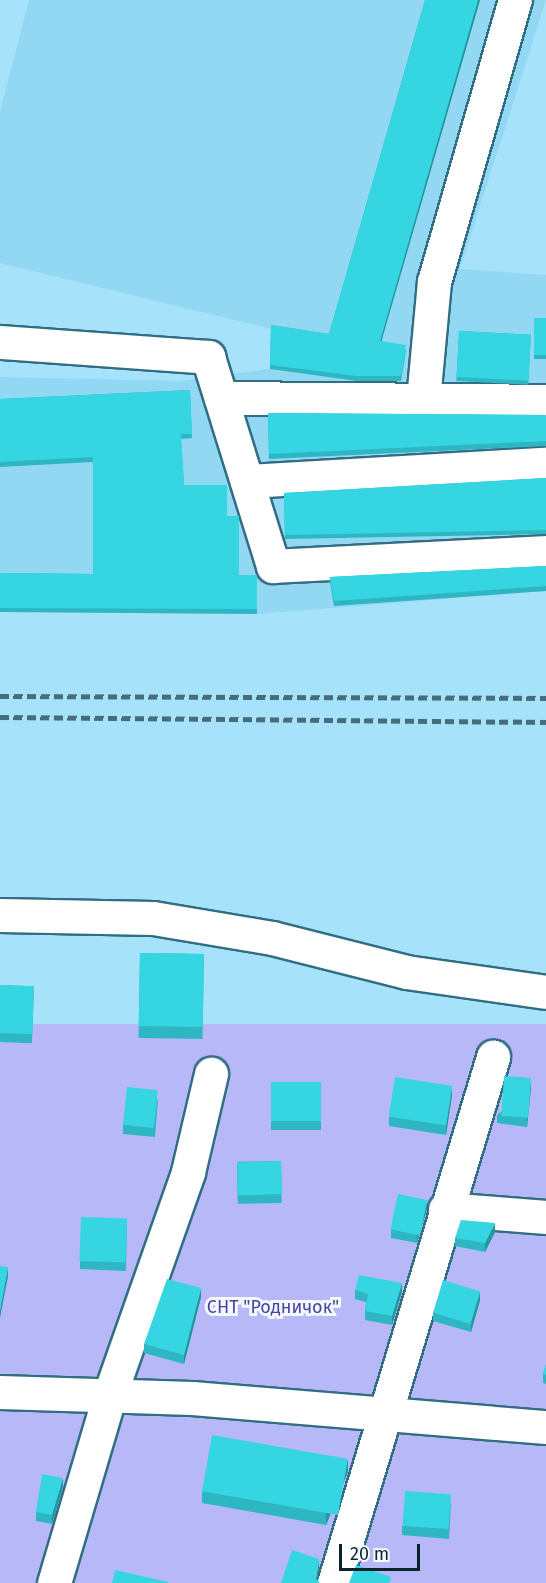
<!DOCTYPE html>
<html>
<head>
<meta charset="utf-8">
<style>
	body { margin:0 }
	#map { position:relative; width:546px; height:1583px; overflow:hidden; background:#a6e3fb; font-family:"Fira Sans",sans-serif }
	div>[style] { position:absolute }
	.built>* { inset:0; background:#92d8f3 }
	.green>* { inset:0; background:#b7b8f8; transform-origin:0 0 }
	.roads { filter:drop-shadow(2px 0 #326e83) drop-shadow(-2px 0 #326e83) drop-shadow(0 2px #326e83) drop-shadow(0 -2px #326e83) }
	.minor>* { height:33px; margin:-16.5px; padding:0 16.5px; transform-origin:16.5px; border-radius:16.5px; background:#fff }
	.rail>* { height:4.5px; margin-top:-2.25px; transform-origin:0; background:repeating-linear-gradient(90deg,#466d7b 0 9px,transparent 0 13.5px) }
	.wall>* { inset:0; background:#2eb7c2; transform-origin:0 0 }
	.shaded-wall>* { inset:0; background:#25959e }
	.building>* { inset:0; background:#35d5e2; transform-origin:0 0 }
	span { translate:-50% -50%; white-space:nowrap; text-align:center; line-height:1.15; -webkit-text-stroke:6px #f5fbfd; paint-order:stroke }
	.park-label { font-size:18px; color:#4d40a4 }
	.scale { position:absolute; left:339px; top:1544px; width:81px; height:27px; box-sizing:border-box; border:3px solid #0a232c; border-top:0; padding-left:8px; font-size:18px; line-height:21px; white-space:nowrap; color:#0a232c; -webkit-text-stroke:4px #f5fbfd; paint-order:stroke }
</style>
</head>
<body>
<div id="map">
	<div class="built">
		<i style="clip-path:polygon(29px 0,546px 0,460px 269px,546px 275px,546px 591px,257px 614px,0 612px,0 377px,179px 381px,270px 369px,271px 329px,0 263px,0 112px)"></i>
	</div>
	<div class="green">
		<i style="left:546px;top:1024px;width:559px;height:546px;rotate:90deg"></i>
	</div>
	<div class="roads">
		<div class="minor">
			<i style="left:0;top:342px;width:209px;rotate:4.1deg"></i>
			<i style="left:208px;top:357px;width:219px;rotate:72.7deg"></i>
			<i style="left:273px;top:566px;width:273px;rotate:-2.9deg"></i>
			<i style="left:221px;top:398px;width:325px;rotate:0.5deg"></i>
			<i style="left:423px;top:400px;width:119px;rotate:-84.7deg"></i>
			<i style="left:434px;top:282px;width:293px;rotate:-74deg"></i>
			<i style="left:247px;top:481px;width:299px;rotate:-3.3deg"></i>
			<i style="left:0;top:915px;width:153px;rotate:1.1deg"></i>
			<i style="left:153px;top:918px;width:121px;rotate:9.5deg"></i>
			<i style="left:272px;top:938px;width:138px;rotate:14.2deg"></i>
			<i style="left:406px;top:972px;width:141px;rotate:8.1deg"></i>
			<i style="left:445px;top:1209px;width:101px;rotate:4.5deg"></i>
			<i style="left:0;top:1392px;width:192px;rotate:1.8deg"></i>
			<i style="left:192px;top:1398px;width:355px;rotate:4.7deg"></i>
			<i style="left:54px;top:1583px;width:197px;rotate:-73.5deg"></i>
			<i style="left:110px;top:1394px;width:235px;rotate:-70.6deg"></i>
			<i style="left:188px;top:1172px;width:101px;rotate:-76.8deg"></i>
			<i style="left:334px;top:1583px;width:550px;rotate:-73.18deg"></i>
		</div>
	</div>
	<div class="rail">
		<i style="left:0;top:696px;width:546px;rotate:0.21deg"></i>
		<i style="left:0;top:717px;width:546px;rotate:0.52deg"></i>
	</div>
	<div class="wall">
		<i style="clip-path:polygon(425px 0,480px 0,381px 341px,406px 350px,401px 381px,357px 381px,270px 369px,271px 325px,329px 334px)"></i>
		<i style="left:534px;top:318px;width:12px;height:41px"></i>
		<i style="left:459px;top:331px;width:72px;height:50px;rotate:3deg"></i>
		<i style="clip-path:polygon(190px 390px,192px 438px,181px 439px,184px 485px,227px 516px,239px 575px,257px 575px,257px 614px,0 612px,0 573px,93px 574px,93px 462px,0 467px,0 399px)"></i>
		<i style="clip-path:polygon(268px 413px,546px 415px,546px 446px,269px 459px)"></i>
		<i style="clip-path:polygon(546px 478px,546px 534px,285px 539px,284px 493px)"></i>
		<i style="clip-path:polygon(546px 566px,546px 591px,334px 606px,330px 582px,330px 577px)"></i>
		<i style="left:140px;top:953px;width:64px;height:85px;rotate:1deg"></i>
		<i style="left:0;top:985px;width:34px;height:57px;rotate:2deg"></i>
		<i style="left:271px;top:1082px;width:50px;height:48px"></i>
		<i style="clip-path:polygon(531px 1087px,527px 1127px,497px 1123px,497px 1115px)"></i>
		<i style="clip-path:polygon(452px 1095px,446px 1135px,389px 1126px,389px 1117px)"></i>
		<i style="clip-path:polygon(158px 1099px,155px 1137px,123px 1134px,123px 1125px)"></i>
		<i style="left:281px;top:1161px;width:42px;height:44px;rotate:89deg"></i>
		<i style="clip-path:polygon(427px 1209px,417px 1243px,391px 1238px,391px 1229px)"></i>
		<i style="clip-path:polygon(127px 1219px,126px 1271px,80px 1269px,80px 1261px)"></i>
		<i style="clip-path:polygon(495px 1232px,485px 1252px,455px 1246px,455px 1238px)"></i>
		<i style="clip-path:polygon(355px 1290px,402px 1292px,392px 1325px,365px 1320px,365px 1311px,366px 1302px,355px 1299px)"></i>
		<i style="clip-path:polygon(201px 1297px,184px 1364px,144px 1353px,144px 1344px)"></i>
		<i style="clip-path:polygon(480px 1300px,471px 1332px,433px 1321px,433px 1312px)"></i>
		<i style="clip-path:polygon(546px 1364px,546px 1384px,543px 1383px,543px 1374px)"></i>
		<i style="clip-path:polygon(348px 1472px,326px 1525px,202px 1503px,202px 1491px)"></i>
		<i style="clip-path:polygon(63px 1487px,52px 1524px,36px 1521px,36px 1512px)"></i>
		<i style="clip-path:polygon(451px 1503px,449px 1539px,402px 1535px,402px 1526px)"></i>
	</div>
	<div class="shaded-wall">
		<i style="clip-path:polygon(478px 0,480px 0,380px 346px,380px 341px)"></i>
		<i style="clip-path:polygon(531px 1078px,531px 1087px,527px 1127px,527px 1118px)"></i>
		<i style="clip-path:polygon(452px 1086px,452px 1095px,446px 1135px,446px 1126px)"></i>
		<i style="clip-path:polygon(427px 1200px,427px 1209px,417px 1243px,417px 1234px)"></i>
		<i style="clip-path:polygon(495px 1223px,495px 1232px,485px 1252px,485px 1243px)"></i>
		<i style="clip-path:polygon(8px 1267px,8px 1276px,0 1318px,0 1310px)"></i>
		<i style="clip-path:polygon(402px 1283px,402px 1292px,392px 1325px,392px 1316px)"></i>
		<i style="clip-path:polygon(201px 1288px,201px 1297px,184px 1364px,184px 1355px)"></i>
		<i style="clip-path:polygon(480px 1291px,480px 1300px,471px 1332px,471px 1323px)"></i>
		<i style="clip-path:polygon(348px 1459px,348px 1472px,326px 1525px,326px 1513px)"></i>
		<i style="clip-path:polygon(63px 1478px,63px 1487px,52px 1524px,52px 1515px)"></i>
		<i style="clip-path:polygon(319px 1559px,319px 1568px,317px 1583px,316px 1579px)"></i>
	</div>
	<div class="building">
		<i style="clip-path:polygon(425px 0,478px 0,380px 341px,406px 345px,401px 376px,357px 376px,270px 365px,271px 325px,329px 334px)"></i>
		<i style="left:534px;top:318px;width:12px;height:37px"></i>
		<i style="left:459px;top:331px;width:72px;height:46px;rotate:3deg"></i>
		<i style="clip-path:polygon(190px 390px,192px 434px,181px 434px,184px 485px,227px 485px,227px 516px,239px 516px,239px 575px,257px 575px,257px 609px,0 608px,0 573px,93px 574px,93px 457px,0 462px,0 399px)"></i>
		<i style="clip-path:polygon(268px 413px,546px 415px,546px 441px,269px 454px)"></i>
		<i style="clip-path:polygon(546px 478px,546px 530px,285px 535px,284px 493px)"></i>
		<i style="clip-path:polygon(546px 566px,546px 586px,334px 601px,330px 577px)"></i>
		<i style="left:140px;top:953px;width:64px;height:73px;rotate:1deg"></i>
		<i style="left:0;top:985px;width:34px;height:48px;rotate:2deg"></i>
		<i style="left:504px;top:1076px;width:27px;height:40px;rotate:4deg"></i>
		<i style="left:395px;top:1077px;width:58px;height:40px;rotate:9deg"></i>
		<i style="left:271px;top:1082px;width:50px;height:39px"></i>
		<i style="left:127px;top:1087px;width:31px;height:38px;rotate:6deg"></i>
		<i style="left:281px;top:1161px;width:33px;height:44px;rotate:88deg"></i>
		<i style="left:398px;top:1194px;width:30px;height:36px;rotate:12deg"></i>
		<i style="left:81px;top:1217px;width:46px;height:44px;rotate:2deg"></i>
		<i style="clip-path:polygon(461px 1220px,495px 1223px,485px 1243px,455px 1238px)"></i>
		<i style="clip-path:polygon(0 1266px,8px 1267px,0 1310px)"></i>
		<i style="clip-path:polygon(359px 1275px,402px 1283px,392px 1316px,365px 1311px,368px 1294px,355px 1290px)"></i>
		<i style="clip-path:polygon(167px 1279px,201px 1288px,184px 1355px,144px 1344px)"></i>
		<i style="left:443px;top:1280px;width:39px;height:34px;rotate:17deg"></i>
		<i style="clip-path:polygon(546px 1364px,546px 1375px,543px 1374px)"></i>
		<i style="left:212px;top:1435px;width:138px;height:57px;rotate:10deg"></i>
		<i style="clip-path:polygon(42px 1474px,63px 1478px,52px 1515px,36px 1512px)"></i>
		<i style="left:405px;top:1491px;width:46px;height:35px;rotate:4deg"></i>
		<i style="clip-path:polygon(292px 1550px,319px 1559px,316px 1579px,320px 1583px,281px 1583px)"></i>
		<i style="clip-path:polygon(356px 1565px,391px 1577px,389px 1583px,349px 1583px)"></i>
		<i style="clip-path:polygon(115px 1570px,168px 1582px,168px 1583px,112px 1583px)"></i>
	</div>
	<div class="park-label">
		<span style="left:273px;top:1307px">СНТ "Родничок"</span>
	</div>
	<div class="scale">20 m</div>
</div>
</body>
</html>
